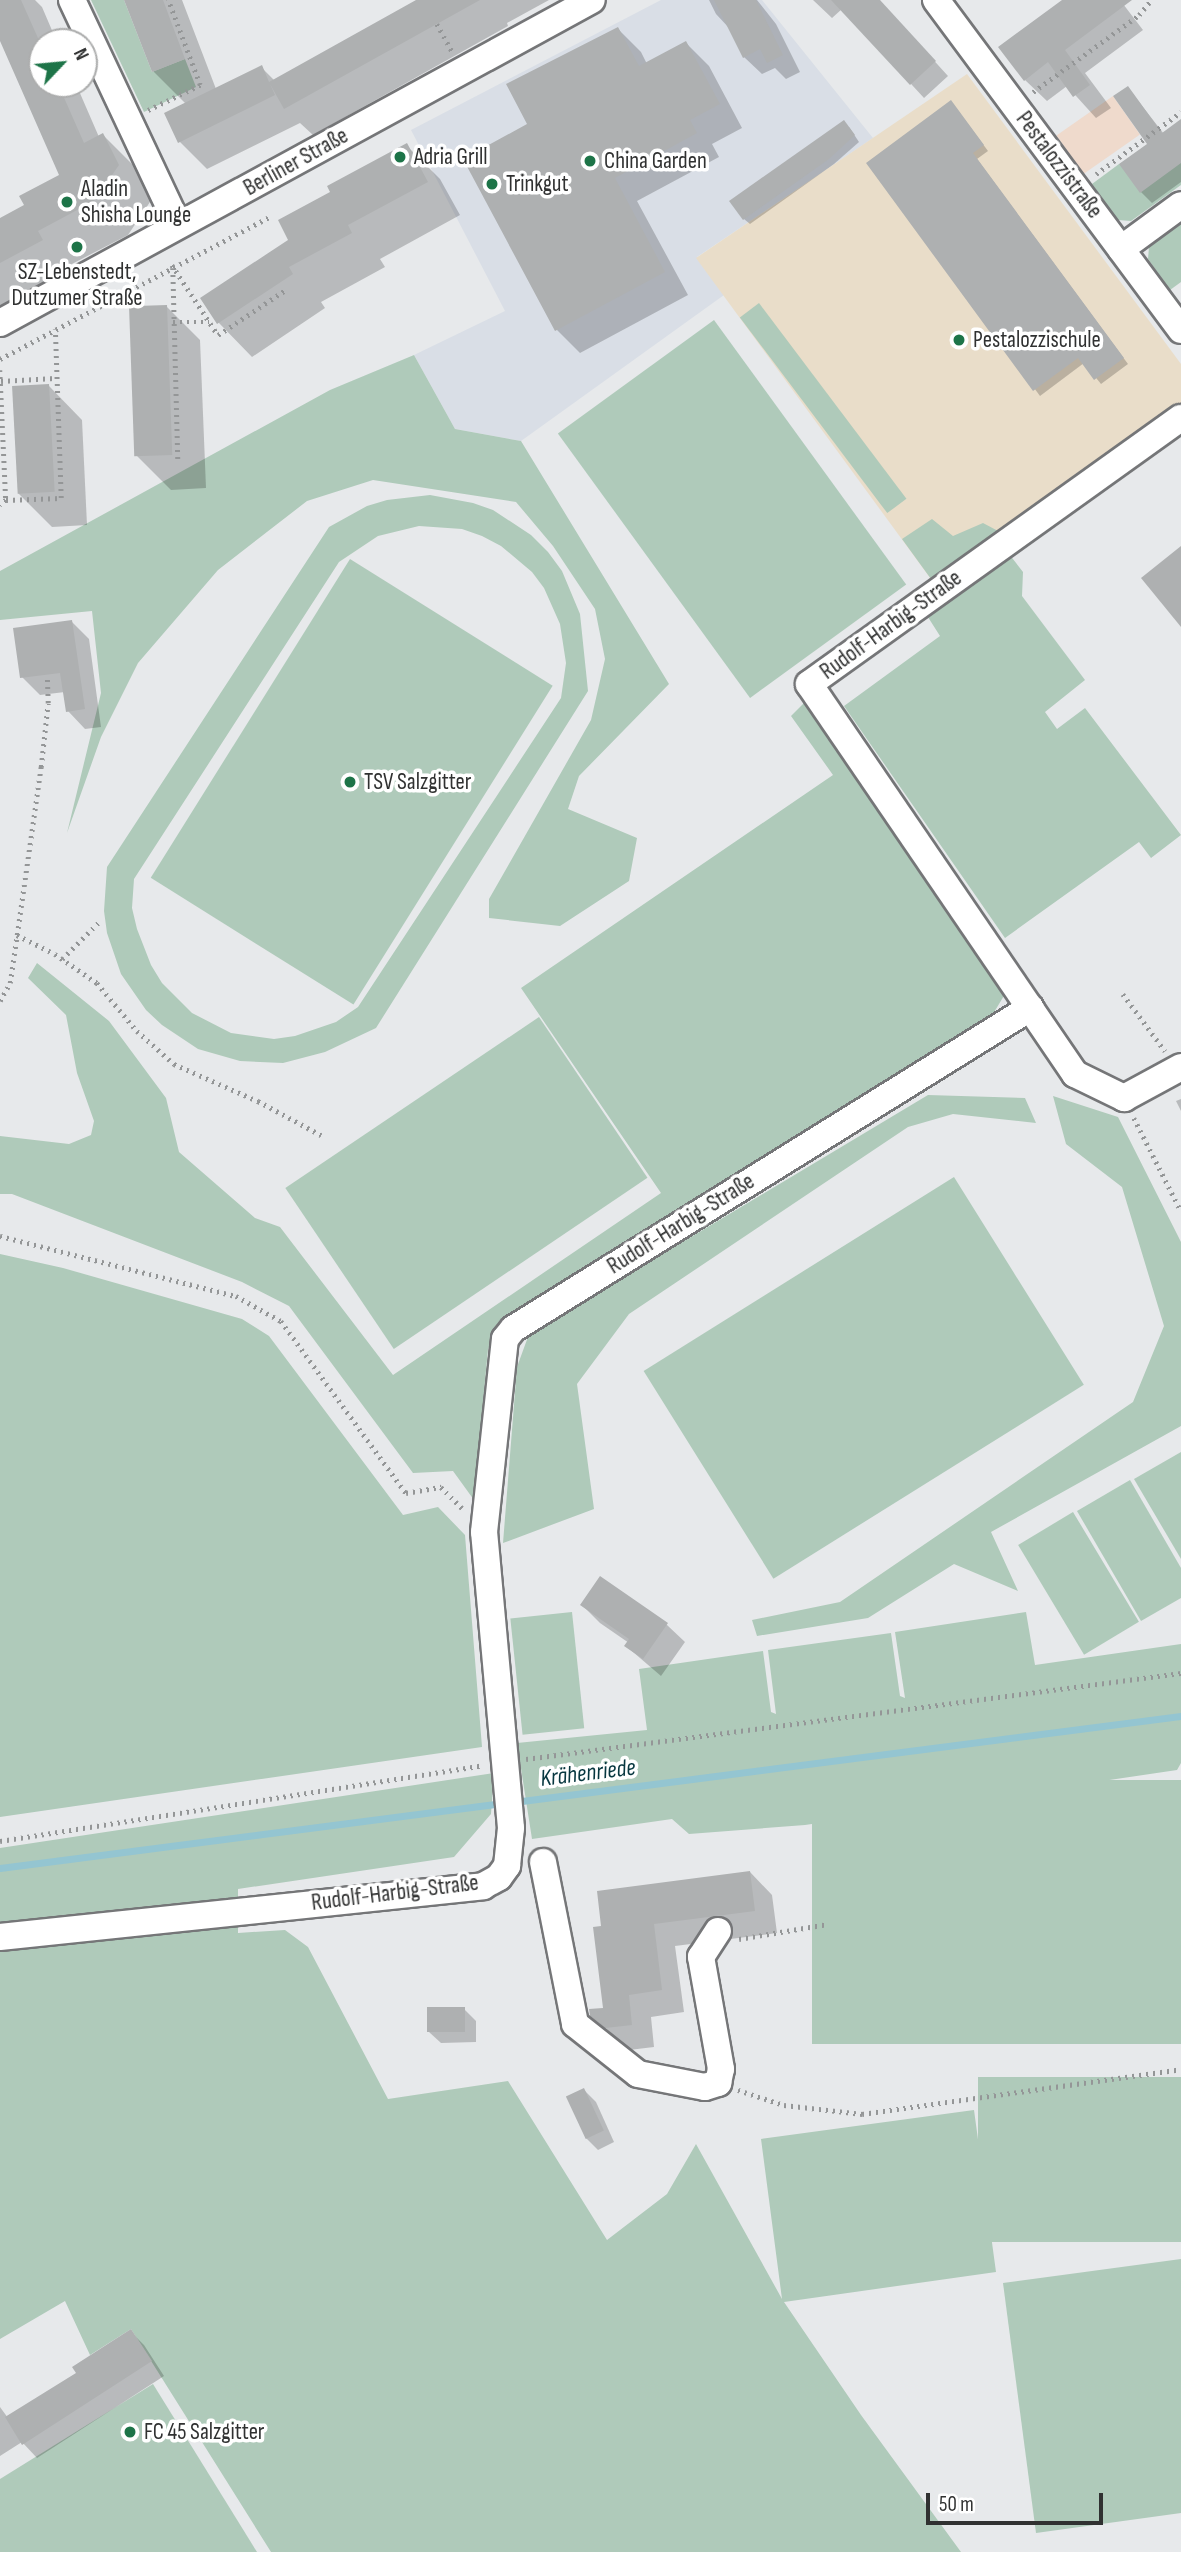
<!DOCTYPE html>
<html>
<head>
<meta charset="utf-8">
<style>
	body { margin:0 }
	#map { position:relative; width:1181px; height:2552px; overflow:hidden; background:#e7e9eb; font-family:"Sofia Sans Condensed",sans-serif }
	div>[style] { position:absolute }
	.built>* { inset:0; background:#d9dee6 }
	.industrial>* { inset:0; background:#efdacc; transform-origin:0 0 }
	.education>* { inset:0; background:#e9ddc9 }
	.green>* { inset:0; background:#afcaba; transform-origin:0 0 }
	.shadow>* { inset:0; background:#0003 }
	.stream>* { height:7px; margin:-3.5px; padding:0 3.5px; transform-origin:3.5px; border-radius:3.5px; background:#94c5d1 }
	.building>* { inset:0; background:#aeb0b1; transform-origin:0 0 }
	.path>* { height:4.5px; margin-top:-2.25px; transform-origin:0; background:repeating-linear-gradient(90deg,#949697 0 2px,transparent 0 7px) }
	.roads { filter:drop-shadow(2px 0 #757678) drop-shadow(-2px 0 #757678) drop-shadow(0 2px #757678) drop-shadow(0 -2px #757678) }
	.minor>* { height:26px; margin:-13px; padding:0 13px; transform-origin:13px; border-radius:13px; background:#fff }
	.dots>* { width:19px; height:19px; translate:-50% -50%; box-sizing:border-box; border:4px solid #fff; border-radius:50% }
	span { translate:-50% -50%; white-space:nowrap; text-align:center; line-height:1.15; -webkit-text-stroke:7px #fff; paint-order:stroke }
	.poi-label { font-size:23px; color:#303131 }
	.left { translate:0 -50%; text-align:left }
	.street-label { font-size:23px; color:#303131 }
	.water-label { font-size:24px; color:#073740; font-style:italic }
	.north { position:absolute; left:28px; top:28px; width:70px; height:70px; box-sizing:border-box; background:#fff; border:2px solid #acadad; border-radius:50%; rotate:64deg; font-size:19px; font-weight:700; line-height:28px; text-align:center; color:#303131 }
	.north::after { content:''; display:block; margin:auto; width:24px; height:32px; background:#1d7448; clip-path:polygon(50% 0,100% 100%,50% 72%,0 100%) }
	.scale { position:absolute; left:926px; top:2493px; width:177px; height:32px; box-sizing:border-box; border:4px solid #303131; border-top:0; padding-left:9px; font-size:21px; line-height:24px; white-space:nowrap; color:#303131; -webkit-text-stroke:5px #fff; paint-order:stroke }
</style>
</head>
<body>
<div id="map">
	<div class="built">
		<i style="clip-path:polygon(661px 0,762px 0,873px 138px,697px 257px,724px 295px,521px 441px,455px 429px,414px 355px,505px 311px,411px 130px)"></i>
	</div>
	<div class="industrial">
		<i style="left:1113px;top:96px;width:47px;height:69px;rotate:55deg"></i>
	</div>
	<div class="education">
		<i style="clip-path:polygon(967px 74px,1181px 364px,1181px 418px,939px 590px,696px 258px)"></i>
	</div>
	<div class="green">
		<i style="clip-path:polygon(91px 0,124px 0,152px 72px,185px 59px,196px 87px,144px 112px)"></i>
		<i style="clip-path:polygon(1181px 163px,1181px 185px,1131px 221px,1118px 220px,1092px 184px,1119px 164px)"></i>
		<i style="clip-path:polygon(1181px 223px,1181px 282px,1170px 290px,1148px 259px,1149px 247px)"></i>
		<i style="left:759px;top:303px;width:245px;height:24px;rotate:53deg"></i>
		<i style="left:714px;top:320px;width:327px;height:193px;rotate:54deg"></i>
		<i style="clip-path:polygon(414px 355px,455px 429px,521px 441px,669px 684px,579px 776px,568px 809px,637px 838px,629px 881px,560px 926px,489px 918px,489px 899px,591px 720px,605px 659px,595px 609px,553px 546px,516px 502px,373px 480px,307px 501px,218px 570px,138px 663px,101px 737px,67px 833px,101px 693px,92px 611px,0 620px,0 571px,330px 390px)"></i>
		<i style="clip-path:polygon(evenodd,430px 495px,473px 503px,493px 510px,531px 535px,548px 552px,562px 571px,580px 614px,588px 691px,376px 1028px,325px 1052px,283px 1063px,240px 1061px,198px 1049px,162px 1025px,146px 1010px,121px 974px,107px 933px,104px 911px,107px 867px,329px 527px,367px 506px,387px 500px,430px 495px,419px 526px,462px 529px,482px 536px,501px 546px,532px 572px,544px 588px,560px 624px,566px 663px,561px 698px,358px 1007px,336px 1022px,295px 1036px,274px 1039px,231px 1033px,192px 1013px,162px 983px,151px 965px,137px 929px,132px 908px,134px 879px,339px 562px,378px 536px,419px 526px)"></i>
		<i style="clip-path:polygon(932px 519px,953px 536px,983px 523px,1000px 532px,931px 579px,902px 539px)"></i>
		<i style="clip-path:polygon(1009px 554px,1023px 572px,1022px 596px,1085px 680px,1045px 712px,1057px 729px,1085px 708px,1181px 835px,1151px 858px,1139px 842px,1005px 938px,844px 706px,940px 636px,926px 614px)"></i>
		<i style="left:350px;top:559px;width:239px;height:376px;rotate:32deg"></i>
		<i style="clip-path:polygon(808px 699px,1008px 989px,993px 1014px,504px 1320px,488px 1349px,474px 1500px,453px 1471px,413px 1473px,289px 1306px,242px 1282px,12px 1194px,0 1194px,0 1136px,69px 1144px,91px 1135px,94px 1121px,77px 1073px,66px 1015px,28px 978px,37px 963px,109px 1021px,166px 1098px,179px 1152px,255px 1218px,280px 1227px,393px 1375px,661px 1193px,521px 988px,833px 775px,791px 716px)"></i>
		<i style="left:539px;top:1017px;width:194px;height:306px;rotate:56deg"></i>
		<i style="clip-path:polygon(928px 1095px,1025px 1098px,1036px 1123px,953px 1114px,908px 1127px,629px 1314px,577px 1384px,594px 1509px,503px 1543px,517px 1367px,529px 1334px)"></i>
		<i style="clip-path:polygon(1053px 1096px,1118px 1117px,1181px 1242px,1181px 1426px,991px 1532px,1018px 1591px,954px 1564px,868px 1618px,757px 1636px,752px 1620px,840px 1602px,1133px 1402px,1164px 1326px,1122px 1187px,1066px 1144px)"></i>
		<i style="left:954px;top:1177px;width:245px;height:366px;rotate:58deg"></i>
		<i style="clip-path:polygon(0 1254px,63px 1268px,242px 1319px,269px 1336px,403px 1515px,438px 1507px,465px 1535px,482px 1747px,0 1817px)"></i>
		<i style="clip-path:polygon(1181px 1452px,1181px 1559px,1134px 1479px)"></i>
		<i style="clip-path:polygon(1130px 1480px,1181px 1568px,1181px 1598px,1141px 1621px,1077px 1511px)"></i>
		<i style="left:1073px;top:1512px;width:128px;height:64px;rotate:59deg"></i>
		<i style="left:572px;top:1612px;width:117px;height:62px;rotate:84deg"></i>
		<i style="clip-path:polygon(1026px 1612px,1035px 1665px,1181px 1644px,1181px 1763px,1177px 1770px,805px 1825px,689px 1834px,672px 1819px,532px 1839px,517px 1743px,647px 1730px,639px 1669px,763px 1651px,771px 1712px,776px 1714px,768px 1650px,891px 1633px,900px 1696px,905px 1698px,895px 1632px)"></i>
		<i style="clip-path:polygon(494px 1773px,491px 1814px,454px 1857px,238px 1889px,238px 1933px,285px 1930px,308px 1947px,388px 2099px,508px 2081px,607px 2240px,667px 2194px,696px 2144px,782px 2299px,761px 2139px,974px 2110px,996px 2272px,784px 2302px,861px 2415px,961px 2552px,271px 2552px,131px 2329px,90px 2355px,65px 2301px,0 2339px,0 1848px)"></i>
		<i style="left:1181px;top:1780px;width:264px;height:369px;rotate:90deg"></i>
		<i style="left:1181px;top:2077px;width:165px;height:203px;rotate:90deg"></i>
		<i style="clip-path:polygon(1181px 2259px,1181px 2513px,1036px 2533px,1003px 2283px)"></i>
		<i style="clip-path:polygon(153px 2384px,257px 2552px,0 2552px,0 2479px)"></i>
	</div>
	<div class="shadow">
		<i style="clip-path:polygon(0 0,35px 0,42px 7px,57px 42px,42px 42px,42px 84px,76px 84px,99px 137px,103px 135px,136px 168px,152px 199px,128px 235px,70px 265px,75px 274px,0 315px,0 220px,27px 206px,61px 176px,0 36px)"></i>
		<i style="clip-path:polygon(126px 0,182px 0,216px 89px,261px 67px,275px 81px,419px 0,549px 0,507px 23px,508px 26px,313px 135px,300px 123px,207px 169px,180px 142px,186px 104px,153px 71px)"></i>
		<i style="clip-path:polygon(709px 0,757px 0,776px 24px,800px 72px,786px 79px,775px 68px,762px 74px,744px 57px,730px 29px,716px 14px)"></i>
		<i style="clip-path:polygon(813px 0,879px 0,948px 76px,924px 98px,842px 9px,832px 18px)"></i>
		<i style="clip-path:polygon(1065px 0,1120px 0,1143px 30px,1085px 73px,1111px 108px,1096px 118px,1067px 86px,1047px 101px,1025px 80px)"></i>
		<i style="clip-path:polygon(618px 29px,641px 52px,647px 64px,686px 43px,709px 66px,742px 128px,712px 144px,719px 157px,637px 201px,688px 295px,580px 353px,557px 330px)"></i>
		<i style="clip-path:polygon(1128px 88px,1164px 134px,1181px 121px,1181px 182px,1152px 203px,1141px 192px,1149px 144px)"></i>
		<i style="clip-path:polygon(956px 108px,988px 151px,977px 159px,1128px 364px,1101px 384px,1084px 363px,1040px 396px,868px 163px)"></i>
		<i style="clip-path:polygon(849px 127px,859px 142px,834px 164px,750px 224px,744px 219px,732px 202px)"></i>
		<i style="clip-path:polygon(406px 145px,440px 179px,460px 215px,380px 259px,385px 267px,321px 302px,325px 308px,252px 357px,219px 323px,203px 299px,291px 240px,332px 193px)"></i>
		<i style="clip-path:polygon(166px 306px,200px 340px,206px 488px,171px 490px,137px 456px)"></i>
		<i style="clip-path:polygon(49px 386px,82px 420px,87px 525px,52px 527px,18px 493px)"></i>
		<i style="clip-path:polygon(72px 622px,89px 639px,101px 727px,85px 729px,68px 711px,65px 692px,40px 695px,22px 677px)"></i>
		<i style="clip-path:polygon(1181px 1099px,1181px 1111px,1176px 1101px)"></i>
		<i style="clip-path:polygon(600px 1578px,667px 1625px,685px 1642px,661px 1676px,626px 1646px,629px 1643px,600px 1623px,582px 1605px)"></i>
		<i style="clip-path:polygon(750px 1872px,772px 1895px,777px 1933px,675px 1946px,684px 2012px,651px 2017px,654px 2047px,629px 2050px,592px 2015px,605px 2009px,603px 1928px)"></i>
		<i style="clip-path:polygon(464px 2009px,476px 2021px,476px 2042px,441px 2043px,429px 2032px)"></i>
		<i style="clip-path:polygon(584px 2090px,596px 2102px,614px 2142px,598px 2150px,586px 2138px)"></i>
		<i style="clip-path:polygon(130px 2331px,144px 2345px,164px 2376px,37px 2458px,22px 2442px,0 2456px,0 2407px,8px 2418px,79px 2374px)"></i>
	</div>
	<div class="stream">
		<i style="left:514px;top:1802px;width:673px;rotate:-7.35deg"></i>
		<i style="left:0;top:1868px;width:507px;rotate:-7.36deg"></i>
	</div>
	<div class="building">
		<i style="clip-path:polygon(0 0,21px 0,42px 47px,42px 84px,58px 84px,84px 143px,103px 133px,119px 165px,94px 201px,38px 231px,43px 240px,0 263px,0 218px,24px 205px,19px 196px,59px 175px,0 41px)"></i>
		<i style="clip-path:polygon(124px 0,163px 0,185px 59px,152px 72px)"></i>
		<i style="clip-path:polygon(416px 0,480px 0,284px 109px,270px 84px,275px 95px,178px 143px,164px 113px,262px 65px,269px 82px)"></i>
		<i style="clip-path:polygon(714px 0,756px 0,783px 55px,767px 63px,760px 49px,743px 58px)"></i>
		<i style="clip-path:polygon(831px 0,880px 0,936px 61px,910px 85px)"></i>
		<i style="clip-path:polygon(1062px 0,1132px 0,1065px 50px,1090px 85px,1073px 97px,1048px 62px,1024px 81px,998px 47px)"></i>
		<i style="clip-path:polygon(618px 27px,639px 66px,686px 41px,720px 104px,690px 120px,697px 133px,615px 178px,665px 272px,555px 331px,463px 159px,527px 124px,506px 84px)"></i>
		<i style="clip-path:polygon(1128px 86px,1162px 133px,1181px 119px,1181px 163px,1140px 193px,1119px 164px,1147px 144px,1113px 96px)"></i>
		<i style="clip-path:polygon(951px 100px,984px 145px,973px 153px,1124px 358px,1094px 380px,1078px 358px,1033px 391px,866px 163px)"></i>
		<i style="clip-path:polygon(844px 120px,855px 135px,829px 159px,743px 220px,729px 201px)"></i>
		<i style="clip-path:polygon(407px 143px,428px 182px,348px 225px,352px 233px,289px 267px,293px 274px,217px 324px,200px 298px,288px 240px,278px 220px,330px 192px,327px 186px)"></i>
		<i style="left:167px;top:305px;width:150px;height:38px;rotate:88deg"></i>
		<i style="left:49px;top:384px;width:108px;height:37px;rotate:87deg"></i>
		<i style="clip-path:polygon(1181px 546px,1181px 627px,1141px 578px)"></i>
		<i style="clip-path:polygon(72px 620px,85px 709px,66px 712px,60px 673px,20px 678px,13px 628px)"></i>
		<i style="clip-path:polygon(600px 1576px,668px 1623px,643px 1659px,624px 1646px,629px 1639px,580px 1605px)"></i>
		<i style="clip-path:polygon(750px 1871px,755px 1911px,654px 1924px,662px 1990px,629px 1995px,632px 2025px,605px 2028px,590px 2016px,589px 2009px,603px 2008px,593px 1927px,601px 1926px,597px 1891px)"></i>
		<i style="left:465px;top:2007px;width:25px;height:38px;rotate:90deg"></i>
		<i style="left:584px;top:2088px;width:47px;height:20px;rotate:65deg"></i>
		<i style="clip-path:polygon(131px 2329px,152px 2361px,22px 2445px,5px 2417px,76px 2373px,72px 2367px)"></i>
	</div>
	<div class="path">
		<i style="left:437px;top:24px;width:31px;rotate:61deg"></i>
		<i style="left:1033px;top:92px;width:131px;rotate:-36deg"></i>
		<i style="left:1139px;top:15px;width:19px;rotate:-51deg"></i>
		<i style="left:148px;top:110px;width:58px;rotate:-25.7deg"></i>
		<i style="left:200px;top:85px;width:91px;rotate:-110.6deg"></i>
		<i style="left:1096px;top:174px;width:105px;rotate:-36.1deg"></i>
		<i style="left:172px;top:265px;width:84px;rotate:56.7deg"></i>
		<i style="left:218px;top:335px;width:83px;rotate:-33.7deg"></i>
		<i style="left:173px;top:268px;width:193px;rotate:88.5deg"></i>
		<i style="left:173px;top:322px;width:36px"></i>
		<i style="left:0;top:359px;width:304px;rotate:-27.8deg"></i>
		<i style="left:0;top:370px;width:130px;rotate:87.4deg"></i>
		<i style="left:6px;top:500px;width:8px;rotate:140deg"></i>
		<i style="left:1px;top:381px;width:54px;rotate:-3.2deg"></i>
		<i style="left:6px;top:500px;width:55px;rotate:-2.1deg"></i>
		<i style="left:61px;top:498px;width:169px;rotate:-92deg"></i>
		<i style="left:17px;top:935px;width:42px;rotate:26.6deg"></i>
		<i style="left:55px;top:954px;width:51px;rotate:34.6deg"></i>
		<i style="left:97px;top:983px;width:62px;rotate:50.2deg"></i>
		<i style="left:137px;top:1031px;width:50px;rotate:41.7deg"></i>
		<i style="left:174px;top:1064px;width:92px;rotate:23.8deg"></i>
		<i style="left:258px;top:1101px;width:72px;rotate:28.4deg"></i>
		<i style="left:62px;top:959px;width:54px;rotate:-45deg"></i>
		<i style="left:1123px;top:994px;width:71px;rotate:53.6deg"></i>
		<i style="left:0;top:1001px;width:21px;rotate:-61deg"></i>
		<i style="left:10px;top:983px;width:49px;rotate:-81.7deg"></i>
		<i style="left:17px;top:935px;width:170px;rotate:-81.9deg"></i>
		<i style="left:41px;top:767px;width:64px;rotate:-83.8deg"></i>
		<i style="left:48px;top:703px;width:27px;rotate:-92deg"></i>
		<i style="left:1134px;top:1118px;width:104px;rotate:63.2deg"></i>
		<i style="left:0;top:1236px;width:244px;rotate:14.3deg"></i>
		<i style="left:236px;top:1296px;width:51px;rotate:29.1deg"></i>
		<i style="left:281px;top:1321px;width:213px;rotate:54deg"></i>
		<i style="left:406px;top:1493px;width:36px;rotate:-10deg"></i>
		<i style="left:441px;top:1487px;width:30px;rotate:45deg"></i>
		<i style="left:526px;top:1759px;width:661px;rotate:-7.48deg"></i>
		<i style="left:0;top:1841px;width:489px;rotate:-8.9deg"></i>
		<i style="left:739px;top:1939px;width:90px;rotate:-9.6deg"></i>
		<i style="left:738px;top:2090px;width:48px;rotate:18.1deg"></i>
		<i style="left:784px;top:2105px;width:79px;rotate:6.6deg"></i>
		<i style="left:862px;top:2114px;width:322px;rotate:-8deg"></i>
	</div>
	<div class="roads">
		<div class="minor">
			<i style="left:72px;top:0;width:249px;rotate:64.8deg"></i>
			<i style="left:936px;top:0;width:411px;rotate:53.4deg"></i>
			<i style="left:1121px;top:249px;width:74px;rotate:-36.3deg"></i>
			<i style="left:0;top:323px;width:674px;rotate:-28.62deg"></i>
			<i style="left:1030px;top:1008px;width:80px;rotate:55.7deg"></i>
			<i style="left:1075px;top:1074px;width:55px;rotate:26.1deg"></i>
			<i style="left:1124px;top:1098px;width:65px;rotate:-28.5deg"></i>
			<i style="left:543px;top:1862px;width:165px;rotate:78.8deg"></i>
			<i style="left:575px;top:2024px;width:80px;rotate:38.4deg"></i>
			<i style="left:638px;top:2074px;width:68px;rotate:11deg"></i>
			<i style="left:705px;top:2087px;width:14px;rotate:-17deg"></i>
			<i style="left:718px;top:2083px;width:14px;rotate:-78deg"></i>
			<i style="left:721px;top:2069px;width:114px;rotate:-100.1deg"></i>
			<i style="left:701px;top:1957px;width:31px;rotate:-57deg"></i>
			<i style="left:0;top:1937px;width:486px;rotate:-6deg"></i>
			<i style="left:483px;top:1886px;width:18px;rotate:-29deg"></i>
			<i style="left:499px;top:1877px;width:14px;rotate:-54deg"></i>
			<i style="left:507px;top:1866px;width:38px;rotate:-84deg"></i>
			<i style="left:511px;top:1828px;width:297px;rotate:-95.2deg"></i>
			<i style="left:484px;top:1532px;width:194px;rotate:-83.8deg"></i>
			<i style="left:505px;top:1339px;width:13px;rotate:-51deg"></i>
			<i style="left:513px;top:1329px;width:609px;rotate:-31.84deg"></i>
			<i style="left:1030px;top:1008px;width:392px;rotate:-124.3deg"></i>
			<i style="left:809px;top:684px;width:457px;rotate:-35.6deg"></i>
		</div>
	</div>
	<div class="dots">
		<i style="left:400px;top:157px;background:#1d7448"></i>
		<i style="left:590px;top:161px;background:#1d7448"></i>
		<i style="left:492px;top:184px;background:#1d7448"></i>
		<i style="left:67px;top:202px;background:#1d7448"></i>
		<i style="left:77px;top:247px;background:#1d7448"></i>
		<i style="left:959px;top:340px;background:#1d7448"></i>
		<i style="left:350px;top:782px;background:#1d7448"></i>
		<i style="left:130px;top:2432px;background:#1d7448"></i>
	</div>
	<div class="poi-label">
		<span class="left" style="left:414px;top:157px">Adria Grill</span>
		<span class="left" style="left:604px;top:161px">China Garden</span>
		<span class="left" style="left:506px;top:184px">Trinkgut</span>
		<span class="left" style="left:81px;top:202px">Aladin<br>Shisha Lounge</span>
		<span style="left:77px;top:285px">SZ-Lebenstedt,<br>Dutzumer Straße</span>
		<span class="left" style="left:973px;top:340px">Pestalozzischule</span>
		<span class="left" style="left:364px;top:782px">TSV Salzgitter</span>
		<span class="left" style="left:144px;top:2432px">FC 45 Salzgitter</span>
	</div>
	<div class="street-label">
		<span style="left:296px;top:162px;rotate:-29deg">Berliner Straße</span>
		<span style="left:1059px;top:165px;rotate:53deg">Pestalozzistraße</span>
		<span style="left:891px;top:625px;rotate:-36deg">Rudolf-Harbig-Straße</span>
		<span style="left:681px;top:1224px;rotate:-32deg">Rudolf-Harbig-Straße</span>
		<span style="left:395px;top:1893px;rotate:-7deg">Rudolf-Harbig-Straße</span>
	</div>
	<div class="water-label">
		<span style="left:588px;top:1773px;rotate:-7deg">Krähenriede</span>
	</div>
	<div class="north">N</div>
	<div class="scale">50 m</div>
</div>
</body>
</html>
